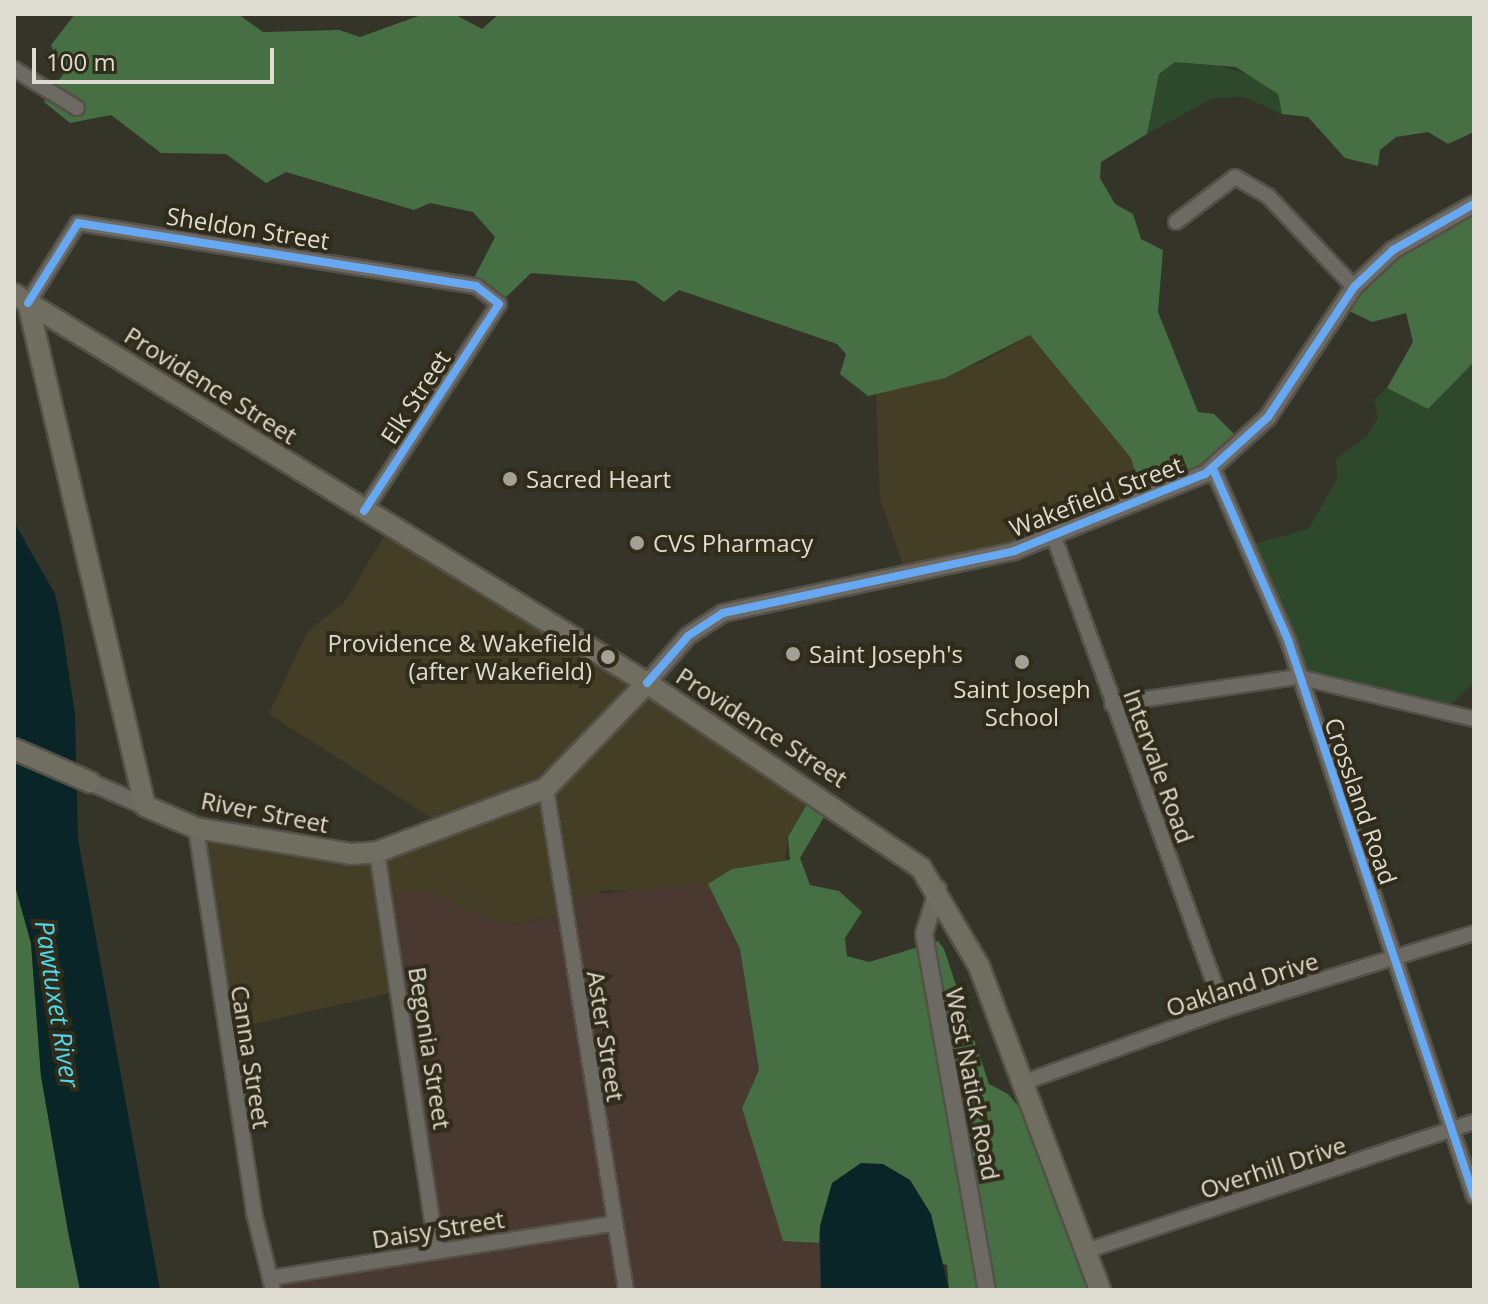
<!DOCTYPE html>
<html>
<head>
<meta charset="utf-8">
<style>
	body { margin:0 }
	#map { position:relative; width:1488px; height:1304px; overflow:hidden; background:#353429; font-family:"Open Sans",sans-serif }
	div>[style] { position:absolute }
	.built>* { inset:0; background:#453e26 }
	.industrial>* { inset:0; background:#493930 }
	.green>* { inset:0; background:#2e482c }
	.forest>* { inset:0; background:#476f44 }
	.water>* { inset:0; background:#092528 }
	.roads { filter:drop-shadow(2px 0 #535148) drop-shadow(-2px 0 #535148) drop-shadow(0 2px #535148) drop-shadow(0 -2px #535148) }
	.minor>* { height:14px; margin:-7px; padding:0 7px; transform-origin:7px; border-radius:7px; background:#6c6a63 }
	.tertiary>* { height:16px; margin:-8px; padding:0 8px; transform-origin:8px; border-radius:8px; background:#6c6a63 }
	.secondary>* { height:20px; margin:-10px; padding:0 10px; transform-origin:10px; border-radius:10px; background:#706d61 }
	.cycleway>* { height:8px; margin:-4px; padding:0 4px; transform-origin:4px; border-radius:4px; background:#66a8f1 }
	.dots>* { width:22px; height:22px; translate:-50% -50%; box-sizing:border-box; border:4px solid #312c1a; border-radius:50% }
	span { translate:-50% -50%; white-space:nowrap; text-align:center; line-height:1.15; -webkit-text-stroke:8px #312c1a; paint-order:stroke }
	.street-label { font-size:24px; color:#dedbd0 }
	.poi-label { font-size:24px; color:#dedbd0 }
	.left { translate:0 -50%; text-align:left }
	.right { translate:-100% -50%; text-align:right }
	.water-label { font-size:26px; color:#4dd8ec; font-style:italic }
	.frame { position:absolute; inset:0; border:16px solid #dedbd0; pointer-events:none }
	.scale { position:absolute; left:32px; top:48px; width:242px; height:36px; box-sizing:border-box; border:4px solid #dedbd0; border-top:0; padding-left:10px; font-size:24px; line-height:28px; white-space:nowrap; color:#dedbd0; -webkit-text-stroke:6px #312c1a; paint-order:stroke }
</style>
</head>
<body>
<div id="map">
	<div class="built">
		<i style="clip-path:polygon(1030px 335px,1131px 458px,1143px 499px,1057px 538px,906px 574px,880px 499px,876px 395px,981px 363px)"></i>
		<i style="clip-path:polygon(388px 530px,814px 792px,788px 837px,784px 865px,733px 869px,718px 882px,673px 892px,603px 890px,561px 916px,503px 925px,425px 890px,399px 991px,227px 1030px,193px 824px,366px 849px,444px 826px,269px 714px,307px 632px,344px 603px)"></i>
	</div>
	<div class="industrial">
		<i style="clip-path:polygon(708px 884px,740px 949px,759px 1070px,742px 1108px,810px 1244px,819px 1243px,821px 1290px,274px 1290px,274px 1280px,434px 1253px,385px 897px,425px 890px,503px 925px,561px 916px,563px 897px)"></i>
	</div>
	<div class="green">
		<i style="clip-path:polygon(1201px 61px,1255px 76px,1278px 94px,1282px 114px,1244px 97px,1213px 98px,1147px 134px,1159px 74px,1175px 62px)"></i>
		<i style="clip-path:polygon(1474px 362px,1474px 682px,1443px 712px,1299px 678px,1250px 545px,1308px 529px,1337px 479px,1336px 459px,1367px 436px,1378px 418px,1374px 400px,1387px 388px,1428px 409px)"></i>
	</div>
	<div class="forest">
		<i style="clip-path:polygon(75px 14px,238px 14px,263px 32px,339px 30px,360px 37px,424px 14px,454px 14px,482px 29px,499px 14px,1474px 14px,1474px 132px,1448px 144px,1428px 132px,1396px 137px,1380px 150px,1378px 166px,1345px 158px,1308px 117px,1282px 114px,1278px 94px,1236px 67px,1175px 62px,1159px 74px,1147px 134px,1101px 162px,1100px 178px,1115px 204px,1133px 214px,1141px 239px,1163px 250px,1158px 312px,1198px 412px,1214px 414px,1243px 443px,1212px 473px,1143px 499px,1131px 458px,1030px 335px,945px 378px,868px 396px,840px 374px,846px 354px,837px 344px,679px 290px,664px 302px,635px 281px,531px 273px,503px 300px,471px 284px,495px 237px,473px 212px,430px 203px,414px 210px,286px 172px,266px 183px,226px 154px,161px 153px,111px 115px,70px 123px,44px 102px,64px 73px,51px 45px)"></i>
		<i style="clip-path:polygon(1474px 205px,1474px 362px,1428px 409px,1387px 388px,1413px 342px,1406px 313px,1372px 322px,1343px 308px,1374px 270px)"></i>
		<i style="clip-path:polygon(814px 792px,831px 805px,800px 858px,810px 885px,839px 891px,862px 912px,845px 938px,847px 956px,869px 962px,938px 941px,944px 949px,989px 1084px,1008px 1094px,1042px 1134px,1099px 1290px,949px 1290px,947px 1265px,820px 1226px,819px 1243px,783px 1241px,742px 1108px,759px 1070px,740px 949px,708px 884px,732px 869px,790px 860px,788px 837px)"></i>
		<i style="clip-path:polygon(14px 882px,31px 943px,41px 1076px,80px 1290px,14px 1290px)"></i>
	</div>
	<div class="water">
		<i style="clip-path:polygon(14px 522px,55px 594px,61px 621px,75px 715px,78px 839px,160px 1290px,80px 1290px,68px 1232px,41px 1076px,31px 943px,14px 882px)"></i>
		<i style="clip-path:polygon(861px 1163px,883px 1164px,910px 1180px,931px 1214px,949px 1290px,821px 1290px,820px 1226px,832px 1183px)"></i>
	</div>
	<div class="roads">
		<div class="minor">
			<i style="left:14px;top:69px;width:74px;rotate:31.8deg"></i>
			<i style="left:1176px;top:222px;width:74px;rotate:-37.3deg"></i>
			<i style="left:1235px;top:177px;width:38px;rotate:30deg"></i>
			<i style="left:1268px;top:196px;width:125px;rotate:46.6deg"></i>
			<i style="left:28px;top:303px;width:94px;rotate:-58deg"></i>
			<i style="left:78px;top:223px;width:403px;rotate:9deg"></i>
			<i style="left:476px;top:286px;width:29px;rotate:38deg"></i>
			<i style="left:499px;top:304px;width:247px;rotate:123.1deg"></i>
			<i style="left:1213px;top:469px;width:187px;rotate:66.3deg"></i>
			<i style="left:1288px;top:640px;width:586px;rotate:71.5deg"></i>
			<i style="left:1054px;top:537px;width:503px;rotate:70.23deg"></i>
			<i style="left:1112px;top:704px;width:188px;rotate:-8.3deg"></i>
			<i style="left:1298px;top:677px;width:181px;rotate:13.4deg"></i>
			<i style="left:546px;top:788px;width:508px;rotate:80.95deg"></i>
			<i style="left:196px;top:828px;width:389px;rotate:81.4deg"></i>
			<i style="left:254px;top:1213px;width:79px;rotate:76.1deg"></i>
			<i style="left:377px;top:852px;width:404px;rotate:81.5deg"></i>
			<i style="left:1025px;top:1082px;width:212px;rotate:-19.9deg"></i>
			<i style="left:1224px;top:1010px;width:262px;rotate:-17.1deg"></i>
			<i style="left:1086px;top:1251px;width:409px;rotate:-18.4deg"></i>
			<i style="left:270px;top:1278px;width:346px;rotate:-9deg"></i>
		</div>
		<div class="tertiary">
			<i style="left:647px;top:683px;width:62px;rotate:-48.9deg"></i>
			<i style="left:688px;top:636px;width:42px;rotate:-33.3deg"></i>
			<i style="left:723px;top:613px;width:298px;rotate:-12deg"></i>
			<i style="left:1014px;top:551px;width:206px;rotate:-22deg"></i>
			<i style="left:1205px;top:474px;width:85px;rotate:-42.1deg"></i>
			<i style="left:1268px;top:417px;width:156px;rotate:-56.5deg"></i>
			<i style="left:1354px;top:287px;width:54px;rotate:-43.5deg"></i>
			<i style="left:1393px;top:250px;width:93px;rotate:-29.6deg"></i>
			<i style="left:90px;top:782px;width:60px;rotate:23.6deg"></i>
			<i style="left:938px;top:889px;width:47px;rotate:107.3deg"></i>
			<i style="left:924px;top:934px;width:362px;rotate:80deg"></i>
		</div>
		<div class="secondary">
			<i style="left:14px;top:294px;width:743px;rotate:31.57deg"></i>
			<i style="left:647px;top:683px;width:331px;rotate:34deg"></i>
			<i style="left:921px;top:868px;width:114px;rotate:59.4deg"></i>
			<i style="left:979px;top:966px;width:346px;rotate:69.5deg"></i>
			<i style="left:28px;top:303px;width:516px;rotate:76.91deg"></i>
			<i style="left:145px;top:806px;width:56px;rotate:23.3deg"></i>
			<i style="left:196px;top:828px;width:157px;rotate:9.5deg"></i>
			<i style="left:351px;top:854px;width:26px;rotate:-4deg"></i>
			<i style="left:377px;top:852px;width:181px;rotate:-20.7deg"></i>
			<i style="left:546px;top:788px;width:146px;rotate:-46.1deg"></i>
			<i style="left:14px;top:749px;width:83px;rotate:23.5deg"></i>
		</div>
	</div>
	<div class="cycleway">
		<i style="left:28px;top:303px;width:94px;rotate:-58deg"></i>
		<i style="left:78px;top:223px;width:403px;rotate:9deg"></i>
		<i style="left:476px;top:286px;width:29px;rotate:38deg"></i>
		<i style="left:499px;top:304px;width:247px;rotate:123.1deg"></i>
		<i style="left:1213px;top:469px;width:187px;rotate:66.3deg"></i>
		<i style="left:1288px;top:640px;width:586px;rotate:71.5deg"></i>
		<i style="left:647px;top:683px;width:62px;rotate:-48.9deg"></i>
		<i style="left:688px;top:636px;width:42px;rotate:-33.3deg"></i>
		<i style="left:723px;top:613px;width:298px;rotate:-12deg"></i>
		<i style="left:1014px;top:551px;width:206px;rotate:-22deg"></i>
		<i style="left:1205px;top:474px;width:85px;rotate:-42.1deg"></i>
		<i style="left:1268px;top:417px;width:156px;rotate:-56.5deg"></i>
		<i style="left:1354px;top:287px;width:54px;rotate:-43.5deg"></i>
		<i style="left:1393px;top:250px;width:93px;rotate:-29.6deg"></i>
	</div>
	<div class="dots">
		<i style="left:510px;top:479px;background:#a3a196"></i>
		<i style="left:637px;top:543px;background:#a3a196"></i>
		<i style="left:793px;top:654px;background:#a3a196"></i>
		<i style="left:608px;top:657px;background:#a3a196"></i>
		<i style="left:1022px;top:662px;background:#a3a196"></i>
	</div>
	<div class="street-label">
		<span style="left:248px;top:228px;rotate:9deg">Sheldon Street</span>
		<span style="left:211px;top:385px;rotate:32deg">Providence Street</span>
		<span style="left:415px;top:397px;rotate:-57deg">Elk Street</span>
		<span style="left:1096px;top:496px;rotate:-21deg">Wakefield Street</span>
		<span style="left:762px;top:727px;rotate:33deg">Providence Street</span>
		<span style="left:1159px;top:766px;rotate:70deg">Intervale Road</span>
		<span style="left:1361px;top:801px;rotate:71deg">Crossland Road</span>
		<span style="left:265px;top:812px;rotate:11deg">River Street</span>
		<span style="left:1242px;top:984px;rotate:-18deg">Oakland Drive</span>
		<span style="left:606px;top:1036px;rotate:81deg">Aster Street</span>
		<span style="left:430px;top:1048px;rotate:81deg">Begonia Street</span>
		<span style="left:251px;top:1057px;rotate:81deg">Canna Street</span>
		<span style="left:973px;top:1084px;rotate:79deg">West Natick Road</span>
		<span style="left:1273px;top:1167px;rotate:-18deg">Overhill Drive</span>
		<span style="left:438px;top:1229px;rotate:-9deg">Daisy Street</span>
	</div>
	<div class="poi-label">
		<span class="left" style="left:526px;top:479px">Sacred Heart</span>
		<span class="left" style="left:653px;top:543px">CVS Pharmacy</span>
		<span class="right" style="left:592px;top:657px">Providence &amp; Wakefield<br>(after Wakefield)</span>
		<span class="left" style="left:809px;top:654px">Saint Joseph's</span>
		<span style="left:1022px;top:703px">Saint Joseph<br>School</span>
	</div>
	<div class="water-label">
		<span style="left:57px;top:1004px;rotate:81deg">Pawtuxet River</span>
	</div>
	<div class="frame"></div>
	<div class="scale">100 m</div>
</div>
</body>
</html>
